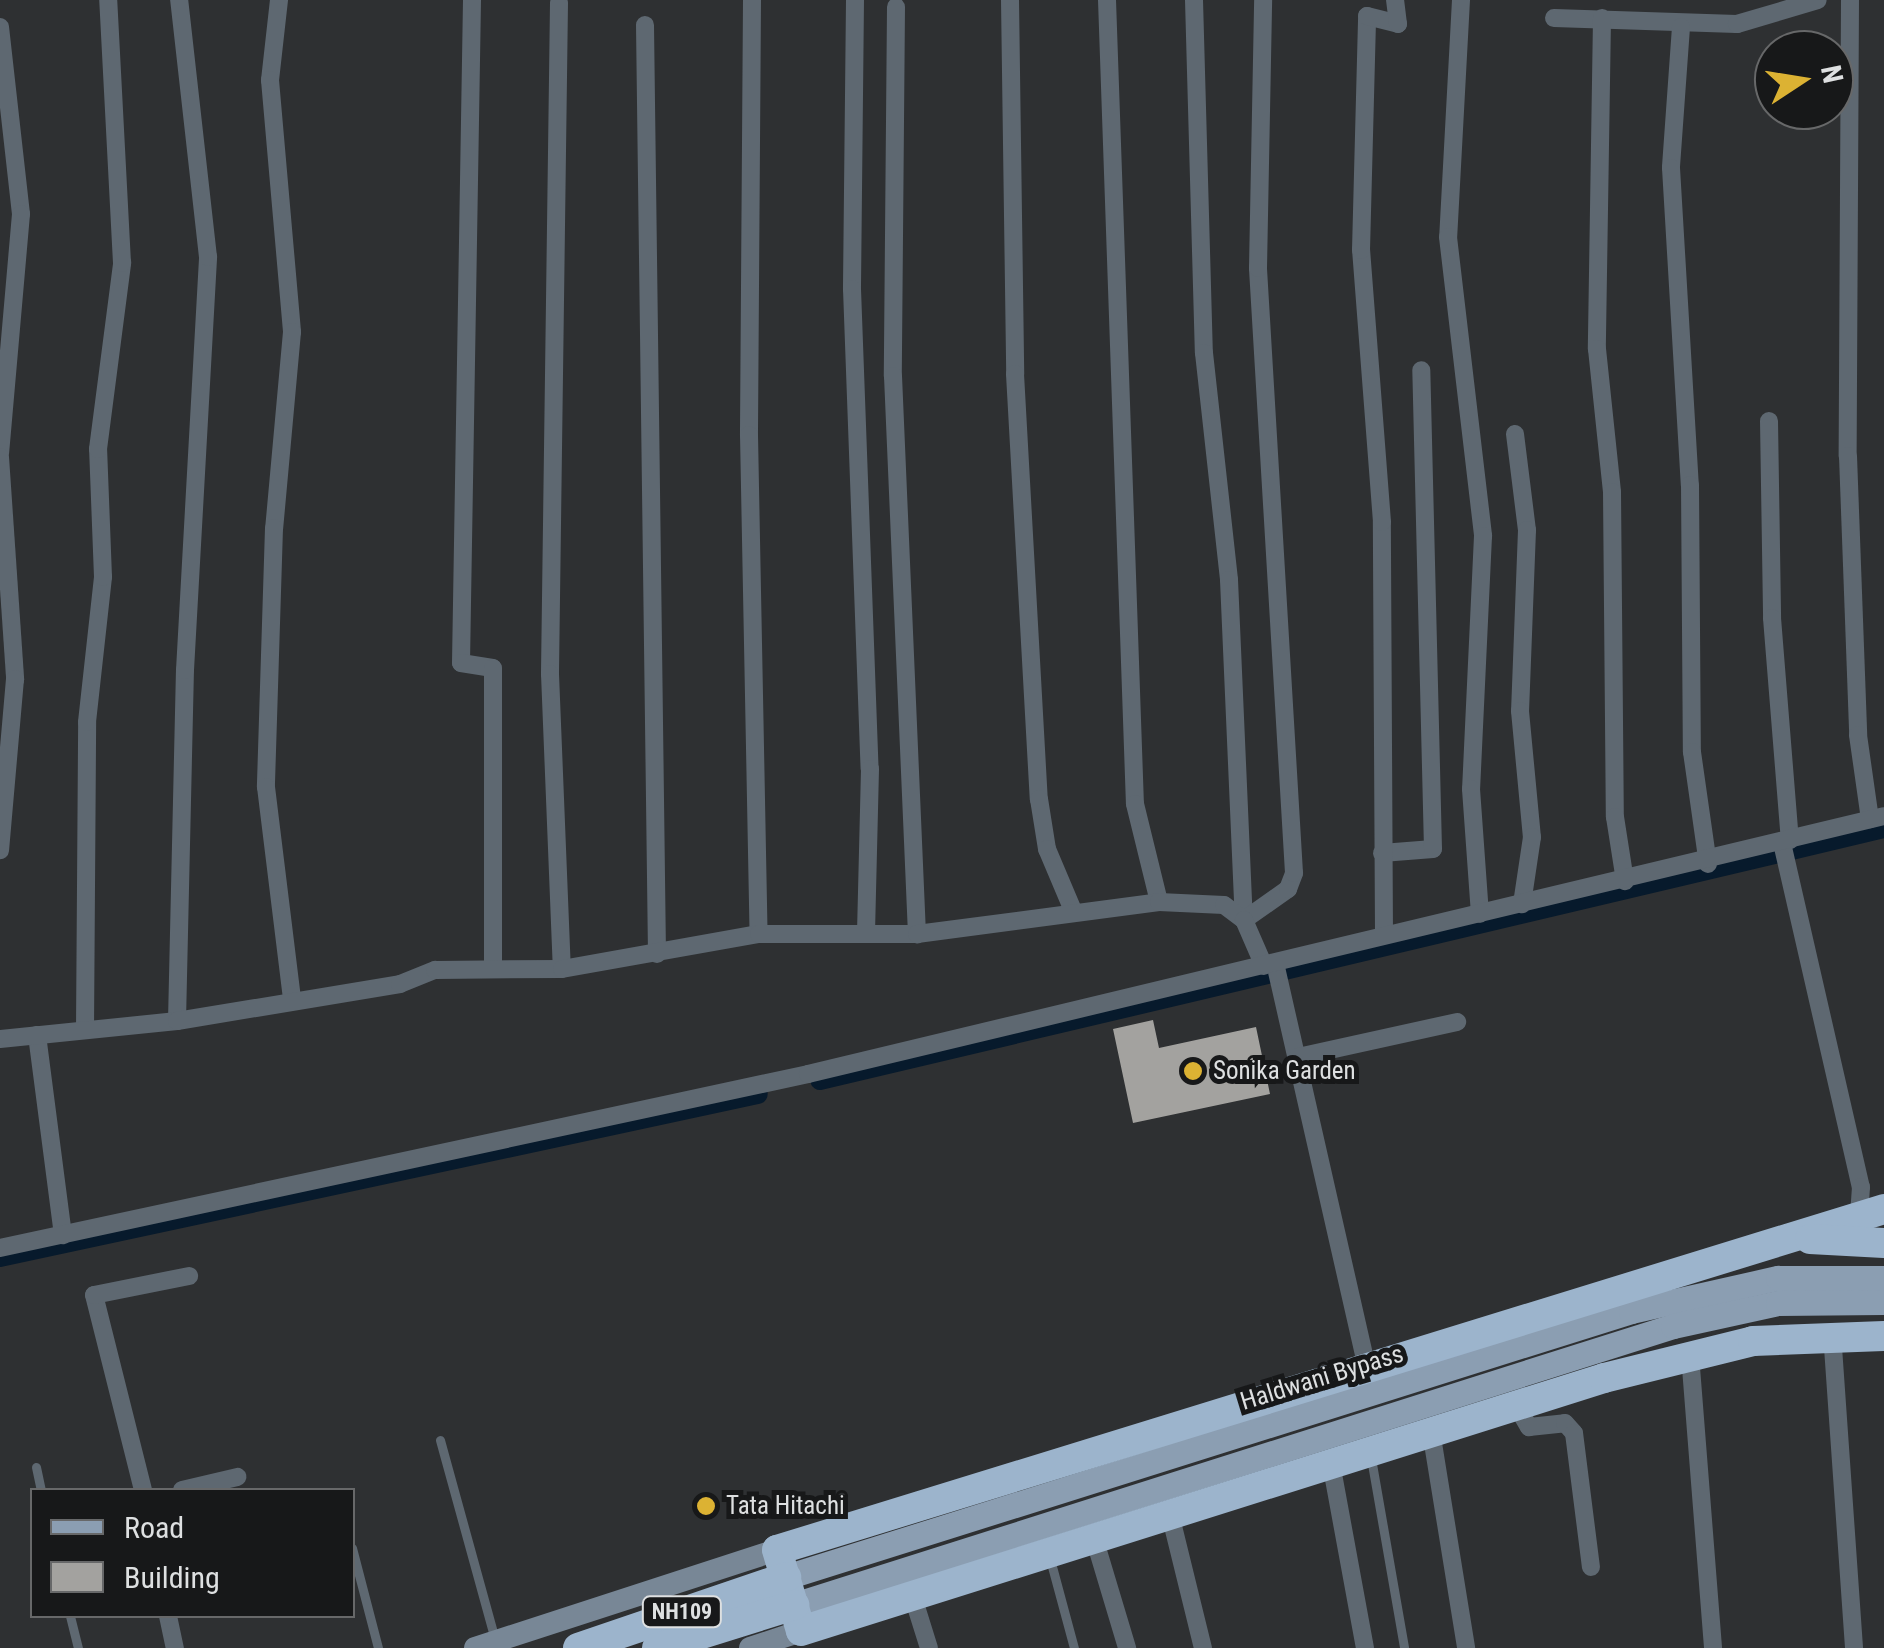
<!DOCTYPE html>
<html>
<head>
<meta charset="utf-8">
<style>
	body { margin:0 }
	#map { position:relative; width:1884px; height:1648px; overflow:hidden; background:#2e3032; font-family:"Roboto Condensed",sans-serif }
	div>[style] { position:absolute }
	.canal>* { height:20px; margin:-10px; padding:0 10px; transform-origin:10px; border-radius:10px; background:#071a2c }
	.building>* { inset:0; background:#a3a29f }
	.lane>* { height:9px; margin:-4.5px; padding:0 4.5px; transform-origin:4.5px; border-radius:4.5px; background:#5e6871 }
	.street>* { height:18px; margin:-9px; padding:0 9px; transform-origin:9px; border-radius:9px; background:#5e6871 }
	.secondary>* { height:22px; margin:-11px; padding:0 11px; transform-origin:11px; border-radius:11px; background:#788796 }
	.primary>* { height:25px; margin:-12.5px; padding:0 12.5px; transform-origin:12.5px; border-radius:12.5px; background:#8b9eb2 }
	.highway>* { height:30px; margin:-15px; padding:0 15px; transform-origin:15px; border-radius:15px; background:#9cb4cc }
	.dots>* { width:28px; height:28px; translate:-50% -50%; box-sizing:border-box; border:5px solid #171819; border-radius:50% }
	span { translate:-50% -50%; white-space:nowrap; text-align:center; line-height:1.15; -webkit-text-stroke:10px #171819; paint-order:stroke }
	.shield-label span { padding:2px 8px; background:#171819; border:2px solid; border-radius:8px; -webkit-text-stroke-width:0 }
	.shield-label { font-size:22px; color:#dee0e1; font-weight:700 }
	.poi-label { font-size:25px; color:#dee0e1 }
	.left { translate:0 -50%; text-align:left }
	.street-label { font-size:25px; color:#dee0e1 }
	.legend { position:absolute; left:30px; top:1488px; width:325px; height:130px; box-sizing:border-box; background:#171819; border:2px solid #676869; margin:0; padding:12px 18px; list-style:none; font-size:30px; color:#dee0e1 }
	.legend li { display:flex; align-items:center; gap:20px; height:50px }
	.legend b { width:50px; border:2px solid #676869 }
	.north { position:absolute; left:1754px; top:30px; width:100px; height:100px; box-sizing:border-box; background:#171819; border:2px solid #676869; border-radius:50%; rotate:78deg; font-size:28px; font-weight:700; line-height:40px; text-align:center; color:#dee0e1 }
	.north::after { content:''; display:block; margin:auto; width:35px; height:45px; background:#dcb233; clip-path:polygon(50% 0,100% 100%,50% 72%,0 100%) }
</style>
</head>
<body>
<div id="map">
	<div class="canal">
		<i style="left:820px;top:1080px;width:1093px;rotate:-13.32deg"></i>
		<i style="left:0;top:1257px;width:775px;rotate:-12.14deg"></i>
	</div>
	<div class="building">
		<i style="clip-path:polygon(1153px 1020px,1159px 1048px,1256px 1027px,1270px 1094px,1133px 1123px,1113px 1029px)"></i>
	</div>
	<div class="lane">
		<i style="left:440px;top:1440px;width:207px;rotate:74.6deg"></i>
		<i style="left:1371px;top:1458px;width:192px;rotate:80.1deg"></i>
		<i style="left:36px;top:1467px;width:24px;rotate:78deg"></i>
		<i style="left:352px;top:1548px;width:103px;rotate:75.4deg"></i>
		<i style="left:1050px;top:1559px;width:92px;rotate:74.9deg"></i>
		<i style="left:70px;top:1616px;width:33px;rotate:76deg"></i>
	</div>
	<div class="street">
		<i style="left:279px;top:0;width:81px;rotate:96.4deg"></i>
		<i style="left:270px;top:80px;width:253px;rotate:85deg"></i>
		<i style="left:292px;top:332px;width:197px;rotate:95.2deg"></i>
		<i style="left:274px;top:528px;width:259px;rotate:91.8deg"></i>
		<i style="left:266px;top:787px;width:214px;rotate:83deg"></i>
		<i style="left:472px;top:0;width:663px;rotate:90.95deg"></i>
		<i style="left:461px;top:663px;width:32px;rotate:9deg"></i>
		<i style="left:493px;top:668px;width:298px;rotate:90deg"></i>
		<i style="left:752px;top:0;width:435px;rotate:90.4deg"></i>
		<i style="left:749px;top:435px;width:499px;rotate:88.9deg"></i>
		<i style="left:855px;top:0;width:289px;rotate:90.6deg"></i>
		<i style="left:852px;top:289px;width:480px;rotate:87.9deg"></i>
		<i style="left:870px;top:769px;width:161px;rotate:91.4deg"></i>
		<i style="left:1010px;top:0;width:374px;rotate:89.2deg"></i>
		<i style="left:1015px;top:374px;width:426px;rotate:86.8deg"></i>
		<i style="left:1039px;top:799px;width:51px;rotate:80.9deg"></i>
		<i style="left:1047px;top:849px;width:69px;rotate:67.1deg"></i>
		<i style="left:1107px;top:0;width:804px;rotate:88.01deg"></i>
		<i style="left:1135px;top:804px;width:101px;rotate:76.2deg"></i>
		<i style="left:1194px;top:0;width:353px;rotate:88.4deg"></i>
		<i style="left:1204px;top:353px;width:228px;rotate:83.7deg"></i>
		<i style="left:1229px;top:580px;width:340px;rotate:87.5deg"></i>
		<i style="left:1461px;top:0;width:237px;rotate:93.1deg"></i>
		<i style="left:1448px;top:237px;width:301px;rotate:83.3deg"></i>
		<i style="left:1483px;top:536px;width:253px;rotate:92.7deg"></i>
		<i style="left:1471px;top:789px;width:125px;rotate:85.9deg"></i>
		<i style="left:1850px;top:0;width:456px;rotate:90.3deg"></i>
		<i style="left:1848px;top:456px;width:279px;rotate:87.9deg"></i>
		<i style="left:1858px;top:735px;width:85px;rotate:81.9deg"></i>
		<i style="left:559px;top:3px;width:671px;rotate:90.77deg"></i>
		<i style="left:550px;top:674px;width:295px;rotate:87.7deg"></i>
		<i style="left:896px;top:7px;width:369px;rotate:90.5deg"></i>
		<i style="left:893px;top:376px;width:559px;rotate:87.54deg"></i>
		<i style="left:1554px;top:18px;width:183px;rotate:1.9deg"></i>
		<i style="left:1737px;top:24px;width:84px;rotate:-16.5deg"></i>
		<i style="left:1602px;top:18px;width:331px;rotate:90.9deg"></i>
		<i style="left:1597px;top:349px;width:144px;rotate:84deg"></i>
		<i style="left:1612px;top:492px;width:325px;rotate:89.5deg"></i>
		<i style="left:1615px;top:817px;width:65px;rotate:81.1deg"></i>
		<i style="left:645px;top:25px;width:929px;rotate:89.26deg"></i>
		<i style="left:0;top:27px;width:188px;rotate:83.6deg"></i>
		<i style="left:21px;top:214px;width:240px;rotate:95deg"></i>
		<i style="left:1681px;top:27px;width:141px;rotate:94.1deg"></i>
		<i style="left:1671px;top:168px;width:318px;rotate:86.6deg"></i>
		<i style="left:1690px;top:485px;width:267px;rotate:89.6deg"></i>
		<i style="left:1692px;top:752px;width:113px;rotate:81.9deg"></i>
		<i style="left:1769px;top:421px;width:197px;rotate:89.1deg"></i>
		<i style="left:1772px;top:618px;width:223px;rotate:85.4deg"></i>
		<i style="left:1515px;top:434px;width:97px;rotate:82.9deg"></i>
		<i style="left:1527px;top:530px;width:181px;rotate:92.2deg"></i>
		<i style="left:1520px;top:711px;width:127px;rotate:84.6deg"></i>
		<i style="left:1532px;top:837px;width:68px;rotate:98.5deg"></i>
		<i style="left:0;top:457px;width:223px;rotate:86.1deg"></i>
		<i style="left:15px;top:679px;width:172px;rotate:95deg"></i>
		<i style="left:1782px;top:843px;width:353px;rotate:77.1deg"></i>
		<i style="left:1861px;top:1187px;width:28px;rotate:94deg"></i>
		<i style="left:1382px;top:853px;width:51px;rotate:-4.5deg"></i>
		<i style="left:1433px;top:849px;width:479px;rotate:-91.4deg"></i>
		<i style="left:1244px;top:920px;width:54px;rotate:-35.2deg"></i>
		<i style="left:1288px;top:889px;width:17px;rotate:-69deg"></i>
		<i style="left:1294px;top:873px;width:606px;rotate:-93.41deg"></i>
		<i style="left:1258px;top:268px;width:268px;rotate:-88.9deg"></i>
		<i style="left:1384px;top:935px;width:413px;rotate:-90.3deg"></i>
		<i style="left:1382px;top:522px;width:273px;rotate:-94.4deg"></i>
		<i style="left:1361px;top:250px;width:234px;rotate:-88.5deg"></i>
		<i style="left:1367px;top:16px;width:32px;rotate:14deg"></i>
		<i style="left:1398px;top:24px;width:24px;rotate:-97deg"></i>
		<i style="left:1275px;top:963px;width:412px;rotate:77.2deg"></i>
		<i style="left:177px;top:1021px;width:351px;rotate:-88.7deg"></i>
		<i style="left:185px;top:670px;width:414px;rotate:-86.8deg"></i>
		<i style="left:208px;top:257px;width:259px;rotate:-96.4deg"></i>
		<i style="left:85px;top:1030px;width:308px;rotate:-89.6deg"></i>
		<i style="left:87px;top:722px;width:146px;rotate:-83.7deg"></i>
		<i style="left:103px;top:577px;width:128px;rotate:-92.2deg"></i>
		<i style="left:98px;top:449px;width:188px;rotate:-82.6deg"></i>
		<i style="left:122px;top:263px;width:263px;rotate:-93deg"></i>
		<i style="left:37px;top:1035px;width:202px;rotate:82.6deg"></i>
		<i style="left:0;top:1039px;width:178px;rotate:-5.8deg"></i>
		<i style="left:177px;top:1021px;width:226px;rotate:-9.4deg"></i>
		<i style="left:400px;top:984px;width:38px;rotate:-22deg"></i>
		<i style="left:435px;top:970px;width:127px;rotate:-0.5deg"></i>
		<i style="left:562px;top:969px;width:200px;rotate:-10.1deg"></i>
		<i style="left:759px;top:934px;width:158px"></i>
		<i style="left:917px;top:934px;width:244px;rotate:-7.5deg"></i>
		<i style="left:1159px;top:902px;width:65px;rotate:2.6deg"></i>
		<i style="left:1224px;top:905px;width:25px;rotate:37deg"></i>
		<i style="left:1244px;top:920px;width:50px;rotate:66.5deg"></i>
		<i style="left:1298px;top:1057px;width:163px;rotate:-12.4deg"></i>
		<i style="left:0;top:1248px;width:827px;rotate:-12.15deg"></i>
		<i style="left:808px;top:1074px;width:1106px;rotate:-13.48deg"></i>
		<i style="left:1832px;top:1333px;width:316px;rotate:86deg"></i>
		<i style="left:1690px;top:1355px;width:294px;rotate:85.5deg"></i>
		<i style="left:1515px;top:1403px;width:28px;rotate:60deg"></i>
		<i style="left:1529px;top:1427px;width:36px;rotate:-6deg"></i>
		<i style="left:1565px;top:1423px;width:13px;rotate:48deg"></i>
		<i style="left:1574px;top:1433px;width:135px;rotate:82.8deg"></i>
		<i style="left:1431px;top:1431px;width:220px;rotate:80.8deg"></i>
		<i style="left:1331px;top:1463px;width:188px;rotate:79.6deg"></i>
		<i style="left:143px;top:1490px;width:201px;rotate:-104.1deg"></i>
		<i style="left:94px;top:1295px;width:97px;rotate:-11.3deg"></i>
		<i style="left:182px;top:1490px;width:57px;rotate:-13.3deg"></i>
		<i style="left:1171px;top:1518px;width:134px;rotate:76.2deg"></i>
		<i style="left:1095px;top:1541px;width:112px;rotate:73.3deg"></i>
		<i style="left:913px;top:1597px;width:53px;rotate:72.6deg"></i>
		<i style="left:168px;top:1616px;width:33px;rotate:78deg"></i>
	</div>
	<div class="secondary">
		<i style="left:475px;top:1648px;width:318px;rotate:-18deg"></i>
		<i style="left:750px;top:1648px;width:54px;rotate:-18.4deg"></i>
	</div>
	<div class="primary">
		<i style="left:786px;top:1577px;width:886px;rotate:-17.47deg"></i>
		<i style="left:1631px;top:1311px;width:151px;rotate:-12.7deg"></i>
		<i style="left:1778px;top:1278px;width:106px"></i>
		<i style="left:794px;top:1605px;width:922px;rotate:-17.61deg"></i>
		<i style="left:1673px;top:1326px;width:107px;rotate:-12.4deg"></i>
		<i style="left:1778px;top:1303px;width:106px;rotate:-0.5deg"></i>
	</div>
	<div class="highway">
		<i style="left:1884px;top:1209px;width:1158px;rotate:162.88deg"></i>
		<i style="left:777px;top:1550px;width:84px;rotate:73.5deg"></i>
		<i style="left:801px;top:1631px;width:842px;rotate:-17.49deg"></i>
		<i style="left:1604px;top:1378px;width:154px;rotate:-13.9deg"></i>
		<i style="left:1753px;top:1341px;width:131px;rotate:-2.2deg"></i>
		<i style="left:1810px;top:1239px;width:74px;rotate:3.1deg"></i>
		<i style="left:578px;top:1648px;width:220px;rotate:-18.8deg"></i>
		<i style="left:657px;top:1648px;width:144px;rotate:-17.4deg"></i>
	</div>
	<div class="dots">
		<i style="left:1193px;top:1071px;background:#dcb233"></i>
		<i style="left:706px;top:1506px;background:#dcb233"></i>
	</div>
	<div class="shield-label">
		<span style="left:682px;top:1612px">NH109</span>
	</div>
	<div class="poi-label">
		<span class="left" style="left:1213px;top:1071px">Sonika Garden</span>
		<span class="left" style="left:726px;top:1506px">Tata Hitachi</span>
	</div>
	<div class="street-label">
		<span style="left:1322px;top:1378px;rotate:-17deg">Haldwani Bypass</span>
	</div>
	<ul class="legend">
	<li><b style="height:12px;background:#8b9eb2"></b>Road</li>
	<li><b style="height:28px;background:#a3a29f"></b>Building</li>
	</ul>
	<div class="north">N</div>
</div>
</body>
</html>
